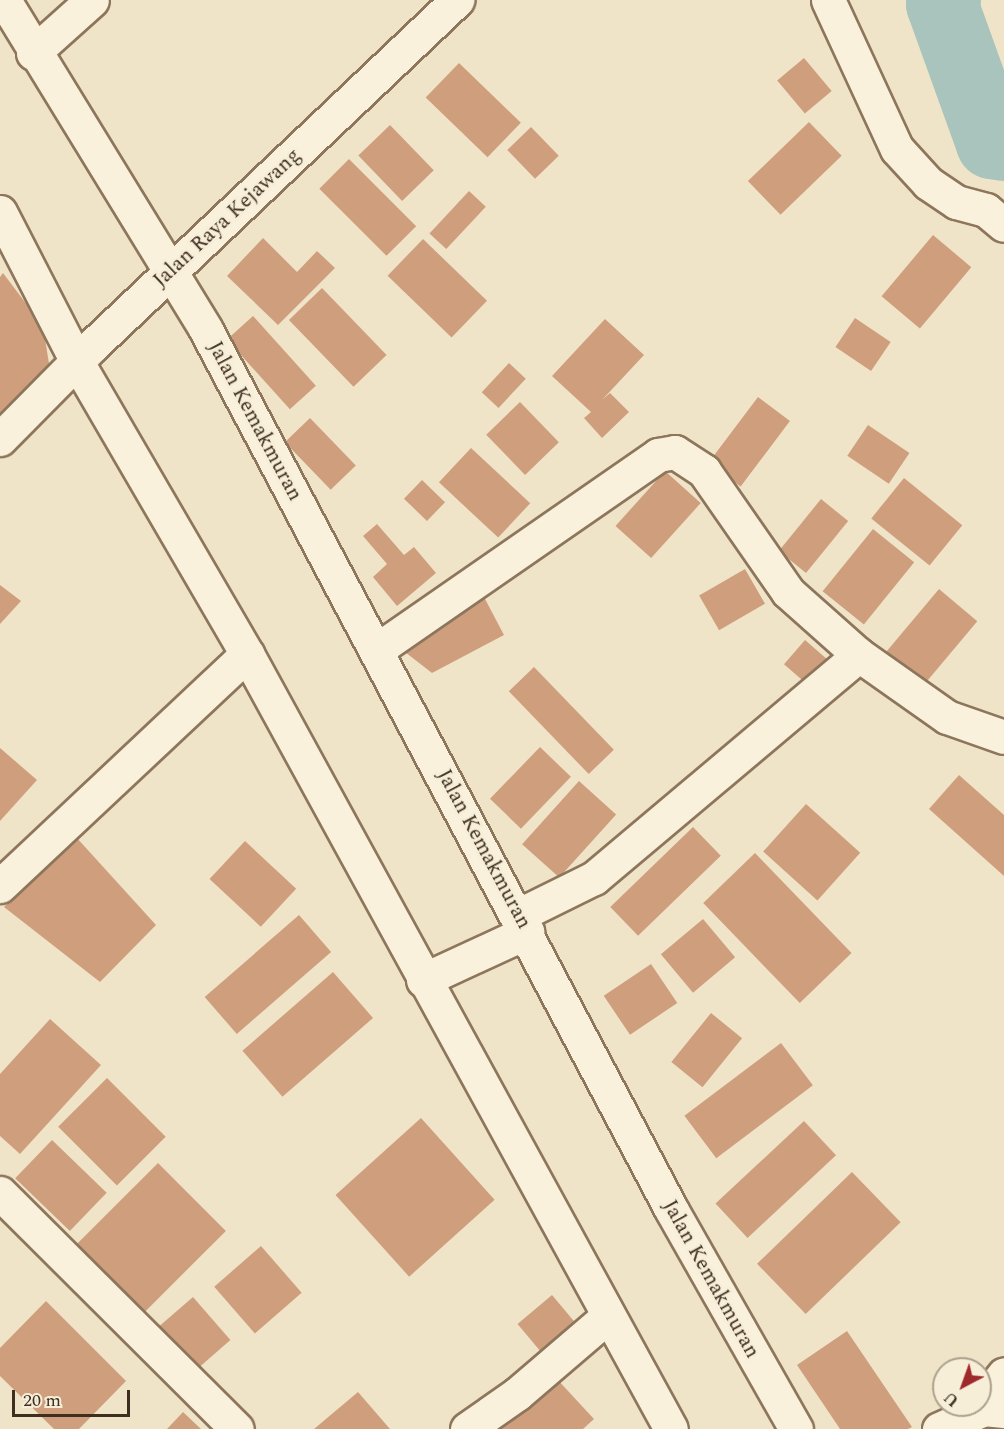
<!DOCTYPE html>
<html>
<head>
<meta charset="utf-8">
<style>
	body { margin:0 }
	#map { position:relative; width:1004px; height:1429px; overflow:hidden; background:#f0e4c8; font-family:Spectral,serif }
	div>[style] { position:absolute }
	.river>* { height:72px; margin:-36px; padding:0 36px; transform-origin:36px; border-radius:36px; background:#a9c4bc }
	.building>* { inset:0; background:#cf9f7d; transform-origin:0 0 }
	.roads { filter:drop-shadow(2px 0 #8d765c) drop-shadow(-2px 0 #8d765c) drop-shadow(0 2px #8d765c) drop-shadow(0 -2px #8d765c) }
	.minor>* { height:33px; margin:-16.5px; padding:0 16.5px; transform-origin:16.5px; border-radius:16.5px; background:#faf1dc }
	span { translate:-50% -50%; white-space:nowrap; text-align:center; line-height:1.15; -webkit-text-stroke:5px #f7eed8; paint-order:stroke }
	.street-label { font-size:21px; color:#3d2e20 }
	.north { position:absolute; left:932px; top:1357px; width:60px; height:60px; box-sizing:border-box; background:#f7eed8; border:2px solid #ada18e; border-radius:50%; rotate:221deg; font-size:16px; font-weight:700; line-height:24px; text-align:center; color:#3d2e20 }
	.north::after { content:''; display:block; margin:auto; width:21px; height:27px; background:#9e2a2b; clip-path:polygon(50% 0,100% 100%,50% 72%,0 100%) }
	.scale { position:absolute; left:12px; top:1390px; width:118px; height:27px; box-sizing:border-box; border:3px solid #3d2e20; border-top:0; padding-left:8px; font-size:18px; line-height:21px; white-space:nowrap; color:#3d2e20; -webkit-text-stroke:4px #f7eed8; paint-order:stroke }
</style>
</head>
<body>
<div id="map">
	<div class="river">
		<i style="left:945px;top:0;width:5px;rotate:127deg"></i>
		<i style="left:942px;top:4px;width:148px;rotate:70.2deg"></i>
		<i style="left:992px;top:143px;width:12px;rotate:9deg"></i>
	</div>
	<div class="building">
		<i style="left:804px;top:58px;width:43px;height:35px;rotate:50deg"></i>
		<i style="left:459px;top:63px;width:86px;height:48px;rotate:44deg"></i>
		<i style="left:809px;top:122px;width:47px;height:85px;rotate:46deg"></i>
		<i style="left:390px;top:125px;width:63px;height:44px;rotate:46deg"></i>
		<i style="left:531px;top:127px;width:40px;height:33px;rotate:46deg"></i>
		<i style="left:349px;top:159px;width:95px;height:42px;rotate:45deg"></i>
		<i style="left:469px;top:191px;width:23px;height:58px;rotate:43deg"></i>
		<i style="left:933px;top:235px;width:50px;height:80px;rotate:40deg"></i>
		<i style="clip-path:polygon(263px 238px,297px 272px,317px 251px,335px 268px,278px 325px,227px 276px)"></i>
		<i style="left:423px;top:239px;width:89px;height:51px;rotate:44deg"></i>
		<i style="clip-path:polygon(3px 273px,43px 326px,50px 370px,0 421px,0 277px)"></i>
		<i style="left:322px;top:288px;width:93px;height:46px;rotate:46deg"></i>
		<i style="left:253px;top:316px;width:94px;height:35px;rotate:48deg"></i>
		<i style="left:855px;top:318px;width:43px;height:35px;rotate:34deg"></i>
		<i style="clip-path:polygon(605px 319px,644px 355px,602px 400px,610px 393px,629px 412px,602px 438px,584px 418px,591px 412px,552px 376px)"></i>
		<i style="left:509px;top:363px;width:23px;height:40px;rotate:43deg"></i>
		<i style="left:758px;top:397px;width:40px;height:82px;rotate:37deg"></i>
		<i style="left:520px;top:402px;width:56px;height:47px;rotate:46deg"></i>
		<i style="left:310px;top:418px;width:66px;height:35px;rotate:46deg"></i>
		<i style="left:868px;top:425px;width:50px;height:37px;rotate:34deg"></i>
		<i style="left:471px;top:448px;width:81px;height:47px;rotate:43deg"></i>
		<i style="left:665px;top:471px;width:48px;height:74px;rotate:42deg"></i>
		<i style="left:904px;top:478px;width:75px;height:52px;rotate:39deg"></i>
		<i style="left:422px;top:480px;width:32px;height:26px;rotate:44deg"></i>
		<i style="left:821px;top:499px;width:35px;height:67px;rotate:39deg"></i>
		<i style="clip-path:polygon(377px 524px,404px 555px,414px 547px,436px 573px,397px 606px,373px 577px,387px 564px,363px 536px)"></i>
		<i style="left:873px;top:529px;width:53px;height:80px;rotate:39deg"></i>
		<i style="left:745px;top:569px;width:40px;height:53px;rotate:60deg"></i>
		<i style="clip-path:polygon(0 585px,21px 601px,0 624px)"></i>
		<i style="left:939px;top:589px;width:50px;height:82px;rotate:40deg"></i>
		<i style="clip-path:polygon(484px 597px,504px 635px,432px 673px,396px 645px)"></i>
		<i style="left:805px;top:640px;width:37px;height:32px;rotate:41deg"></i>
		<i style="left:534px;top:667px;width:115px;height:35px;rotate:46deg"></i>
		<i style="left:540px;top:747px;width:43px;height:72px;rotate:44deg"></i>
		<i style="clip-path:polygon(0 748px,37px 780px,0 821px)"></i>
		<i style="clip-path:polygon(959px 775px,1004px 815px,1004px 876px,929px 809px)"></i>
		<i style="left:579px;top:781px;width:50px;height:85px;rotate:42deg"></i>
		<i style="left:806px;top:804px;width:73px;height:64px;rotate:42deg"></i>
		<i style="left:693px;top:827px;width:40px;height:115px;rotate:46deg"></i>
		<i style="clip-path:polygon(76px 837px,156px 925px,100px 982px,4px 907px)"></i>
		<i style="left:245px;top:841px;width:70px;height:52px;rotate:43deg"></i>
		<i style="left:755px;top:853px;width:139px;height:72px;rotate:46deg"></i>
		<i style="left:299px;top:915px;width:49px;height:125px;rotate:49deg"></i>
		<i style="left:703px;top:919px;width:50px;height:55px;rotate:50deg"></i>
		<i style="left:651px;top:964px;width:47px;height:57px;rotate:56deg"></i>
		<i style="left:333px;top:972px;width:61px;height:120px;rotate:49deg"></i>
		<i style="left:711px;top:1013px;width:40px;height:63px;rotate:39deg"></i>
		<i style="clip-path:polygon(50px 1019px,101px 1065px,20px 1154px,0 1136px,0 1074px)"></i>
		<i style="left:781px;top:1043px;width:53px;height:121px;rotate:53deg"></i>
		<i style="left:107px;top:1078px;width:83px;height:69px;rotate:45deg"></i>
		<i style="left:421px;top:1118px;width:110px;height:115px;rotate:48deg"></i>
		<i style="left:804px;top:1121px;width:47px;height:121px;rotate:47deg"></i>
		<i style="left:52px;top:1140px;width:76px;height:53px;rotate:44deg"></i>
		<i style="left:158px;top:1163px;width:96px;height:120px;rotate:45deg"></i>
		<i style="left:852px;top:1172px;width:70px;height:132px;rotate:46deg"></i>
		<i style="left:261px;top:1246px;width:62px;height:62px;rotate:49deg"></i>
		<i style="left:552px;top:1295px;width:48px;height:45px;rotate:50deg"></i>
		<i style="left:193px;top:1297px;width:57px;height:44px;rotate:49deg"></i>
		<i style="clip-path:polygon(46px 1301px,126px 1381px,79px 1429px,54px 1429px,0 1376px,0 1348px)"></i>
		<i style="clip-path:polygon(847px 1331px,912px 1427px,908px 1429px,840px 1429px,797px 1365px)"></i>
		<i style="clip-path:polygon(556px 1378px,594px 1419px,583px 1429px,501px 1429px)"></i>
		<i style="clip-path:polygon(358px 1392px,390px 1429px,314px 1429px)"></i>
		<i style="clip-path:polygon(183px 1412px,201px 1429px,167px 1429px)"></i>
	</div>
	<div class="roads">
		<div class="minor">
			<i style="left:4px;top:0;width:387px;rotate:58.5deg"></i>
			<i style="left:206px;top:330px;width:994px;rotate:62.12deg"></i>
			<i style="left:671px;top:1209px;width:253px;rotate:60.4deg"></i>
			<i style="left:828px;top:0;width:164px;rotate:65.2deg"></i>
			<i style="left:897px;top:149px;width:46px;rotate:47.6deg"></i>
			<i style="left:928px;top:183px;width:34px;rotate:34deg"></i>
			<i style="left:956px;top:202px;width:31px;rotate:15deg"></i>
			<i style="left:986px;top:210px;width:23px;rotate:40deg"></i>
			<i style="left:33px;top:53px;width:79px;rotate:-41.9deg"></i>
			<i style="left:0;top:212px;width:169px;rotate:62.8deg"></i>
			<i style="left:77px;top:362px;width:338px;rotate:59.8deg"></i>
			<i style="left:247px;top:654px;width:883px;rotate:61.32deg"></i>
			<i style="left:0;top:439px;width:132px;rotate:-45.3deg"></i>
			<i style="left:93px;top:345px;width:502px;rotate:-43.46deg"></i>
			<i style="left:378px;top:649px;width:341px;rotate:-34.7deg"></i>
			<i style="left:658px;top:455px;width:17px;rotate:-10deg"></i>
			<i style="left:675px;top:452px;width:35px;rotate:33deg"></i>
			<i style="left:704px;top:471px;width:147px;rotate:55.2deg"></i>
			<i style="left:788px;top:592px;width:95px;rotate:41.6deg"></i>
			<i style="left:859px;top:655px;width:108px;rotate:35.2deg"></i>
			<i style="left:947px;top:717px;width:60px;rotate:19.3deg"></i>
			<i style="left:0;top:886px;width:339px;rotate:-43.2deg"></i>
			<i style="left:519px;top:915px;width:84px;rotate:-26.3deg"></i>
			<i style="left:594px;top:878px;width:346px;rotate:-40.1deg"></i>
			<i style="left:423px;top:980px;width:115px;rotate:-24.8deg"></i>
			<i style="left:0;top:1193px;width:334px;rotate:44.9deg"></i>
			<i style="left:980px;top:1405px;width:39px;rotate:-52deg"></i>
			<i style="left:467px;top:1429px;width:61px;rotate:-35deg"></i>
			<i style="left:517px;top:1394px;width:120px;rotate:-40.6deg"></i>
			<i style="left:939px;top:1429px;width:49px;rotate:-24deg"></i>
			<i style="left:984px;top:1409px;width:20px;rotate:6deg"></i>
		</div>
	</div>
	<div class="street-label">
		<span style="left:227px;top:218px;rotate:-43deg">Jalan Raya Kejawang</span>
		<span style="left:255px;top:421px;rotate:62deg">Jalan Kemakmuran</span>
		<span style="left:484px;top:849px;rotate:62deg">Jalan Kemakmuran</span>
		<span style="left:711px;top:1279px;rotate:61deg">Jalan Kemakmuran</span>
	</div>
	<div class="north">U</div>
	<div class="scale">20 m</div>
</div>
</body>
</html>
